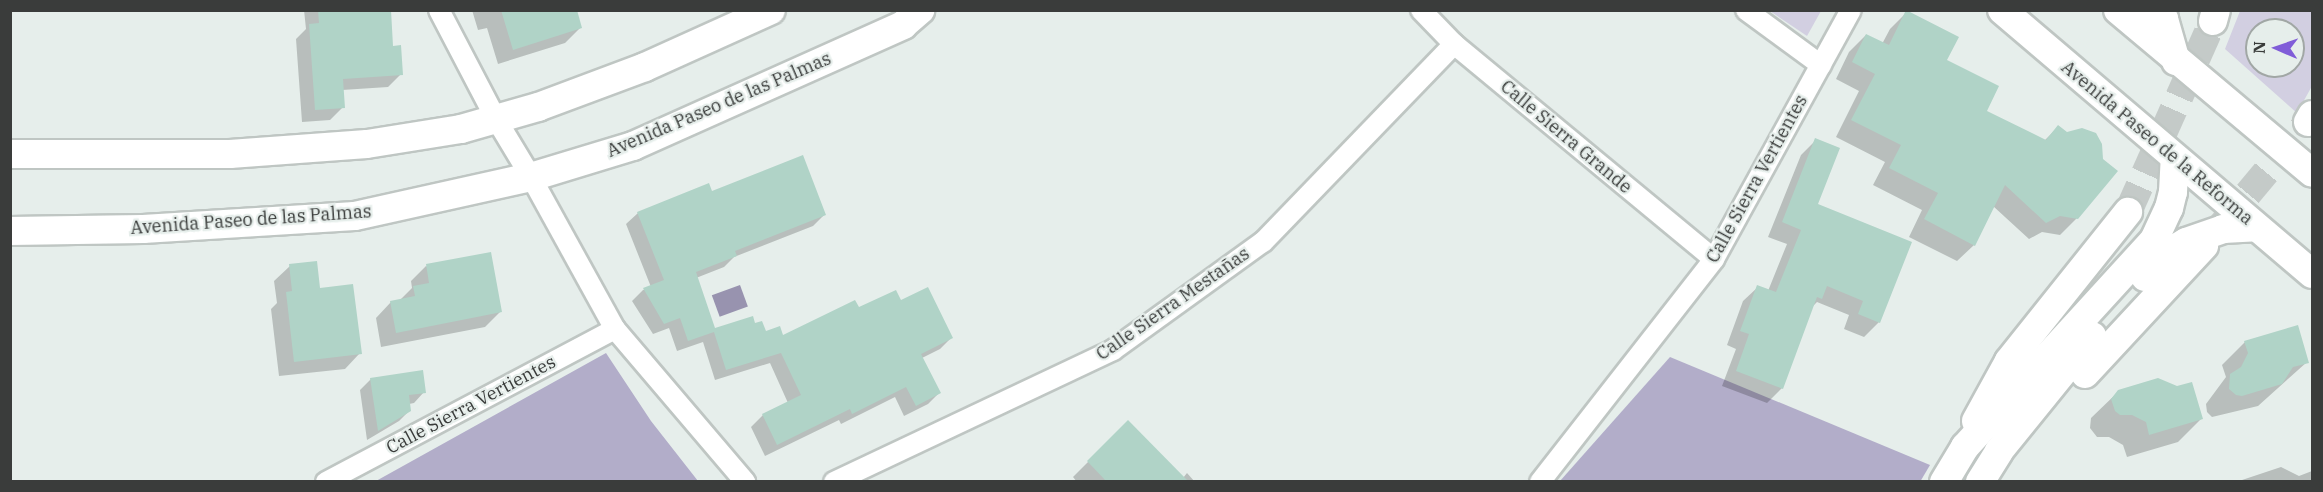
<!DOCTYPE html>
<html>
<head>
<meta charset="utf-8">
<style>
	body { margin:0 }
	#map { position:relative; width:2323px; height:492px; overflow:hidden; background:#e6eeeb; font-family:"IBM Plex Serif",serif }
	div>[style] { position:absolute }
	.green>* { inset:0; background:#d2cfe1 }
	.forest>* { inset:0; background:#b2adc9 }
	.water>* { inset:0; background:#9893af; transform-origin:0 0 }
	.shadow>* { inset:0; background:#0003 }
	.building>* { inset:0; background:#b0d3c7 }
	.secondary-tunnel>* { height:28px; margin-top:-14px; transform-origin:0; background:repeating-linear-gradient(90deg,#c4cac8 0 28px,transparent 0 42px) }
	.roads { filter:drop-shadow(2px 0 #bfc6c3) drop-shadow(-2px 0 #bfc6c3) drop-shadow(0 2px #bfc6c3) drop-shadow(0 -2px #bfc6c3) }
	.minor>* { height:20px; margin:-10px; padding:0 10px; transform-origin:10px; border-radius:10px; background:#fff }
	.secondary>* { height:28px; margin:-14px; padding:0 14px; transform-origin:14px; border-radius:14px; background:#fff }
	span { translate:-50% -50%; white-space:nowrap; text-align:center; line-height:1.15; -webkit-text-stroke:4.5px #e6eeeb; paint-order:stroke }
	.street-label { font-size:18px; color:#3a3c3b }
	.frame { position:absolute; inset:0; border:12px solid #3a3c3b; pointer-events:none }
	.north { position:absolute; left:2245px; top:18px; width:60px; height:60px; box-sizing:border-box; background:#e6eeeb; border:2px solid #a1a7a5; border-radius:50%; rotate:272deg; font-size:16px; font-weight:700; line-height:24px; text-align:center; color:#3a3c3b }
	.north::after { content:''; display:block; margin:auto; width:21px; height:27px; background:#805dd8; clip-path:polygon(50% 0,100% 100%,50% 72%,0 100%) }
</style>
</head>
<body>
<div id="map">
	<div class="green">
		<i style="clip-path:polygon(1770px 11px,1821px 11px,1807px 36px)"></i>
		<i style="clip-path:polygon(evenodd,2240px 11px,2312px 11px,2312px 86px,2297px 113px,2225px 49px,2240px 11px,2257px 30px,2293px 30px,2293px 66px,2257px 66px,2257px 30px)"></i>
	</div>
	<div class="forest">
		<i style="clip-path:polygon(606px 353px,651px 421px,698px 481px,376px 481px)"></i>
		<i style="clip-path:polygon(1670px 357px,1930px 465px,1920px 482px,1560px 481px)"></i>
	</div>
	<div class="water">
		<i style="left:740px;top:285px;width:23px;height:30px;rotate:70deg"></i>
	</div>
	<div class="shadow">
		<i style="clip-path:polygon(304px 10px,390px 10px,392px 47px,401px 74px,388px 87px,342px 90px,343px 107px,330px 120px,302px 122px,296px 39px,306px 29px)"></i>
		<i style="clip-path:polygon(472px 10px,575px 10px,580px 28px,565px 43px,498px 64px,487px 28px,478px 30px)"></i>
		<i style="clip-path:polygon(1907px 12px,1985px 111px,2044px 141px,2058px 127px,2077px 218px,2060px 235px,2042px 232px,2029px 239px,1993px 206px,1974px 245px,1957px 261px,1909px 237px,1922px 210px,1873px 185px,1885px 162px,1836px 137px,1859px 91px,1836px 79px,1849px 52px,1866px 35px,1882px 44px,1890px 29px)"></i>
		<i style="clip-path:polygon(1816px 140px,1816px 205px,1879px 322px,1864px 337px,1844px 329px,1849px 315px,1817px 302px,1812px 307px,1782px 388px,1767px 403px,1722px 386px,1736px 349px,1727px 345px,1743px 301px,1758px 287px,1768px 291px,1787px 244px,1768px 237px,1801px 155px)"></i>
		<i style="clip-path:polygon(711px 193px,824px 215px,813px 226px,734px 257px,724px 267px,696px 278px,714px 330px,754px 325px,765px 333px,782px 337px,859px 309px,900px 302px,951px 338px,940px 349px,922px 358px,939px 393px,928px 404px,904px 416px,895px 397px,841px 424px,839px 420px,765px 456px,751px 427px,763px 415px,788px 403px,770px 363px,715px 380px,703px 342px,677px 351px,669px 328px,653px 334px,632px 301px,643px 290px,651px 287px,626px 224px,638px 213px)"></i>
		<i style="clip-path:polygon(290px 266px,319px 289px,360px 353px,345px 369px,279px 376px,271px 309px,277px 303px,274px 281px)"></i>
		<i style="clip-path:polygon(426px 266px,501px 311px,485px 327px,381px 347px,376px 318px,391px 302px,400px 300px,412px 288px,411px 281px)"></i>
		<i style="clip-path:polygon(2245px 342px,2307px 362px,2258px 406px,2212px 417px,2207px 412px,2206px 404px,2226px 377px,2222px 365px)"></i>
		<i style="clip-path:polygon(371px 379px,424px 392px,414px 403px,409px 404px,410px 410px,399px 421px,367px 440px,360px 390px)"></i>
		<i style="clip-path:polygon(2119px 391px,2201px 419px,2178px 442px,2127px 457px,2123px 445px,2109px 437px,2097px 437px,2090px 428px,2091px 418px)"></i>
		<i style="clip-path:polygon(1128px 422px,1183px 478px,1187px 473px,1195px 482px,1077px 482px,1073px 477px)"></i>
		<i style="clip-path:polygon(2281px 467px,2299px 476px,2312px 471px,2312px 482px,2236px 482px)"></i>
	</div>
	<div class="building">
		<i style="clip-path:polygon(318px 10px,391px 10px,393px 46px,401px 45px,403px 75px,343px 79px,345px 108px,315px 110px,309px 24px,319px 23px)"></i>
		<i style="clip-path:polygon(501px 10px,577px 10px,582px 28px,513px 50px)"></i>
		<i style="clip-path:polygon(1906px 10px,1959px 37px,1947px 60px,1999px 86px,1987px 111px,2046px 140px,2058px 125px,2067px 132px,2082px 128px,2096px 133px,2102px 144px,2103px 159px,2118px 171px,2078px 219px,2060px 216px,2046px 223px,2005px 185px,1975px 246px,1924px 219px,1938px 193px,1889px 168px,1901px 145px,1851px 120px,1875px 74px,1852px 62px,1866px 34px,1889px 45px)"></i>
		<i style="clip-path:polygon(1815px 138px,1840px 148px,1818px 204px,1912px 242px,1880px 323px,1858px 314px,1863px 301px,1827px 286px,1822px 299px,1817px 297px,1783px 389px,1736px 371px,1749px 334px,1740px 331px,1757px 285px,1776px 292px,1801px 230px,1782px 222px)"></i>
		<i style="clip-path:polygon(803px 155px,826px 215px,735px 251px,737px 256px,696px 272px,715px 328px,753px 316px,755px 323px,762px 321px,766px 331px,780px 326px,783px 335px,855px 300px,859px 307px,896px 290px,901px 300px,928px 287px,953px 338px,921px 354px,941px 393px,916px 406px,906px 387px,852px 414px,850px 409px,777px 445px,762px 414px,801px 395px,781px 353px,726px 370px,714px 332px,688px 341px,680px 318px,664px 324px,643px 288px,664px 280px,637px 212px,709px 183px,712px 191px)"></i>
		<i style="clip-path:polygon(491px 252px,502px 312px,396px 333px,390px 301px,415px 296px,413px 286px,429px 283px,426px 264px)"></i>
		<i style="clip-path:polygon(317px 261px,320px 288px,353px 284px,362px 354px,294px 362px,286px 292px,292px 291px,289px 264px)"></i>
		<i style="clip-path:polygon(2298px 325px,2309px 363px,2293px 367px,2282px 384px,2242px 396px,2236px 395px,2229px 389px,2230px 374px,2241px 367px,2248px 353px,2244px 341px)"></i>
		<i style="clip-path:polygon(423px 370px,426px 393px,409px 395px,411px 411px,378px 431px,370px 378px)"></i>
		<i style="clip-path:polygon(2158px 378px,2177px 386px,2192px 382px,2203px 419px,2149px 435px,2146px 422px,2132px 415px,2120px 415px,2115px 411px,2111px 399px,2118px 390px)"></i>
		<i style="clip-path:polygon(1128px 420px,1189px 482px,1107px 482px,1087px 461px)"></i>
	</div>
	<div class="secondary-tunnel">
		<i style="left:2128px;top:212px;width:209px;rotate:-66deg"></i>
		<i style="left:2221px;top:226px;width:136px;rotate:-50.1deg"></i>
	</div>
	<div class="roads">
		<div class="minor">
			<i style="left:439px;top:10px;width:123px;rotate:62.4deg"></i>
			<i style="left:496px;top:119px;width:68px;rotate:58.9deg"></i>
			<i style="left:531px;top:177px;width:174px;rotate:61.1deg"></i>
			<i style="left:615px;top:329px;width:201px;rotate:49.6deg"></i>
			<i style="left:1421px;top:10px;width:47px;rotate:45.9deg"></i>
			<i style="left:1454px;top:44px;width:337px;rotate:39.6deg"></i>
			<i style="left:1746px;top:10px;width:93px;rotate:36.3deg"></i>
			<i style="left:326px;top:482px;width:327px;rotate:-27.9deg"></i>
			<i style="left:834px;top:482px;width:309px;rotate:-25.3deg"></i>
			<i style="left:1113px;top:350px;width:185px;rotate:-35.8deg"></i>
			<i style="left:1263px;top:242px;width:275px;rotate:-46deg"></i>
			<i style="left:1540px;top:482px;width:283px;rotate:-52deg"></i>
			<i style="left:1714px;top:259px;width:284px;rotate:-61.2deg"></i>
		</div>
		<div class="secondary">
			<i style="left:2002px;top:10px;width:407px;rotate:40.4deg"></i>
			<i style="left:2118px;top:10px;width:253px;rotate:40deg"></i>
			<i style="left:2155px;top:10px;width:13px;rotate:45deg"></i>
			<i style="left:2164px;top:19px;width:44px;rotate:74.1deg"></i>
			<i style="left:2213px;top:21px;width:11px;rotate:-75deg"></i>
			<i style="left:2308px;top:122px;width:8px;rotate:-60deg"></i>
			<i style="left:10px;top:154px;width:220px"></i>
			<i style="left:230px;top:154px;width:137px;rotate:-4.2deg"></i>
			<i style="left:367px;top:144px;width:95px;rotate:-9.1deg"></i>
			<i style="left:461px;top:129px;width:80px;rotate:-15.9deg"></i>
			<i style="left:538px;top:107px;width:114px;rotate:-20.5deg"></i>
			<i style="left:645px;top:67px;width:138px;rotate:-24.3deg"></i>
			<i style="left:10px;top:231px;width:133px;rotate:-0.9deg"></i>
			<i style="left:143px;top:229px;width:212px;rotate:-3.5deg"></i>
			<i style="left:355px;top:216px;width:180px;rotate:-12.5deg"></i>
			<i style="left:531px;top:177px;width:107px;rotate:-16.9deg"></i>
			<i style="left:633px;top:146px;width:296px;rotate:-24.1deg"></i>
			<i style="left:903px;top:25px;width:23px;rotate:-41deg"></i>
			<i style="left:2145px;top:277px;width:33px;rotate:-47deg"></i>
			<i style="left:2167px;top:253px;width:22px;rotate:-30deg"></i>
			<i style="left:2186px;top:242px;width:39px;rotate:-19deg"></i>
			<i style="left:2223px;top:229px;width:33px;rotate:-3deg"></i>
			<i style="left:2085px;top:374px;width:175px;rotate:-47.1deg"></i>
			<i style="left:1976px;top:421px;width:68px;rotate:-61.2deg"></i>
			<i style="left:2009px;top:361px;width:191px;rotate:-51.4deg"></i>
			<i style="left:1944px;top:482px;width:41px;rotate:-59deg"></i>
			<i style="left:1965px;top:447px;width:280px;rotate:-47.6deg"></i>
			<i style="left:2154px;top:240px;width:35px;rotate:-65deg"></i>
			<i style="left:2169px;top:208px;width:16px;rotate:-76deg"></i>
			<i style="left:2173px;top:192px;width:33px;rotate:-87deg"></i>
			<i style="left:1980px;top:482px;width:36px;rotate:-58deg"></i>
			<i style="left:1999px;top:451px;width:148px;rotate:-51deg"></i>
		</div>
	</div>
	<div class="street-label">
		<span style="left:719px;top:105px;rotate:-23deg">Avenida Paseo de las Palmas</span>
		<span style="left:1566px;top:137px;rotate:40deg">Calle Sierra Grande</span>
		<span style="left:2157px;top:143px;rotate:40deg">Avenida Paseo de la Reforma</span>
		<span style="left:1757px;top:179px;rotate:-61deg">Calle Sierra Vertientes</span>
		<span style="left:251px;top:220px;rotate:-4deg">Avenida Paseo de las Palmas</span>
		<span style="left:1173px;top:304px;rotate:-35deg">Calle Sierra Mestañas</span>
		<span style="left:471px;top:405px;rotate:-28deg">Calle Sierra Vertientes</span>
	</div>
	<div class="frame"></div>
	<div class="north">N</div>
</div>
</body>
</html>
